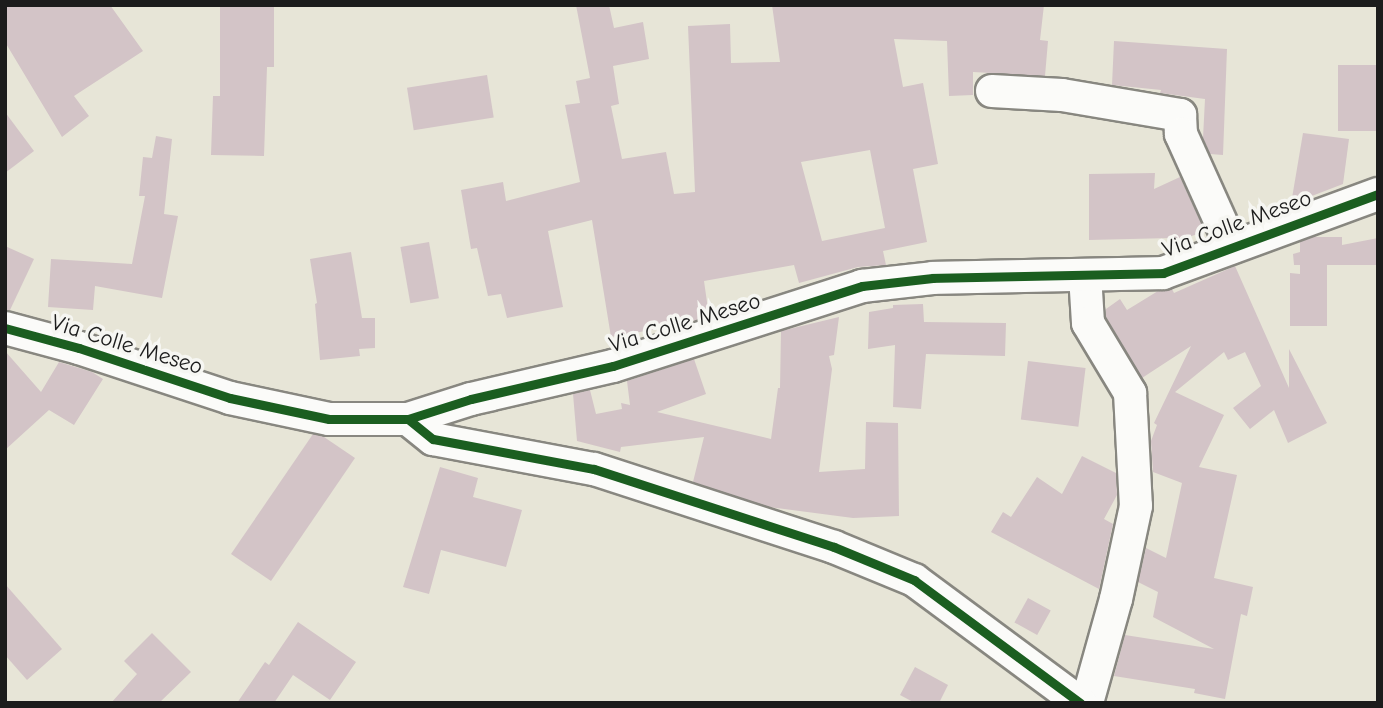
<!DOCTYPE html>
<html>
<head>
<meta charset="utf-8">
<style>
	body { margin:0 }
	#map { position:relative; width:1383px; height:708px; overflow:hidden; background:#e7e5d7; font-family:"Comic Neue",sans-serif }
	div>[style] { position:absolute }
	.building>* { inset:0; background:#d3c4c7; transform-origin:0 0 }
	.roads { filter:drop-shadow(2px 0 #888780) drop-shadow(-2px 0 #888780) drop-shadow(0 2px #888780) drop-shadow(0 -2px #888780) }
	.minor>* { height:32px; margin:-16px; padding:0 16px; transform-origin:16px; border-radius:16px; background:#fbfbf9 }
	.cycleway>* { height:9px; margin:-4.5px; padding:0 4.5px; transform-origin:4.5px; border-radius:4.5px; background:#1b5e20 }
	span { translate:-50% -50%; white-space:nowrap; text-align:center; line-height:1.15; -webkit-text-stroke:7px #f6f6f2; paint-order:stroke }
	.street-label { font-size:23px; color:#1c1c1c }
	.frame { position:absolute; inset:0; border:7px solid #1c1c1c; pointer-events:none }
</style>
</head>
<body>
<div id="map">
	<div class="building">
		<i style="clip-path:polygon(5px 5px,110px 5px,143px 51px,74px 96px,89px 116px,62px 137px,5px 42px)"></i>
		<i style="clip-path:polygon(220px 5px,274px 5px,274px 67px,267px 67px,264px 156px,211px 155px,213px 96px,220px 96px)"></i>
		<i style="clip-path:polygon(evenodd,576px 5px,609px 5px,614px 28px,643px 22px,649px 59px,613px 66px,619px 104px,611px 106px,622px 159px,666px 152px,674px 194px,695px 192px,688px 26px,730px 24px,731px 63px,780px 62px,772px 5px,1044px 5px,1040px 40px,1048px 41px,1045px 76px,973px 72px,973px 95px,949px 96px,947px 41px,894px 39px,903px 87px,923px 83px,938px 164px,913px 169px,927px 242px,883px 251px,886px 265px,858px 267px,799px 283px,794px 265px,704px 281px,709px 316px,680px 325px,611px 337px,592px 220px,548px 231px,563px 307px,507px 318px,501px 294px,488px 296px,477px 248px,471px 249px,461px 190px,503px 182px,506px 201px,580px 182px,565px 105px,580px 103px,576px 81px,590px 78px,576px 5px,870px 150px,885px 228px,822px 241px,801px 162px,870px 150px)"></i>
		<i style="clip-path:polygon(1114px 41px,1227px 49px,1223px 155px,1210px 154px,1203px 138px,1205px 99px,1160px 93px,1161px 90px,1112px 85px)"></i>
		<i style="left:1338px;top:65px;width:40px;height:66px"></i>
		<i style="left:487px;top:75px;width:43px;height:81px;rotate:81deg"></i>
		<i style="clip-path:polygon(5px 112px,34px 151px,5px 173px)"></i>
		<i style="clip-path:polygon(1303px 133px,1349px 139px,1343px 184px,1291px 204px)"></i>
		<i style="clip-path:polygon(156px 136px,172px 139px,164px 214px,178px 216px,162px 298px,95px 286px,93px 310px,48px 307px,51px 259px,132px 264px,145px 196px,139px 196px,143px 157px,152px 158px)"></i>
		<i style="clip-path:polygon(1155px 173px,1154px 189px,1180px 177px,1205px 231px,1173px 243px,1171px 238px,1089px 240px,1089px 174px)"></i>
		<i style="clip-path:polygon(1313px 237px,1342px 237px,1342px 245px,1378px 238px,1378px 265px,1327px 265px,1327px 326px,1290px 326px,1290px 273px,1300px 274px,1300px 265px,1294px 265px,1293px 254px,1300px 252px,1300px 242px)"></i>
		<i style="left:429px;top:242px;width:57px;height:29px;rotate:80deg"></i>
		<i style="clip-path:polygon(5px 246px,34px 259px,10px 310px,5px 310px)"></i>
		<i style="clip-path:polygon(351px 252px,362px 318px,375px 318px,375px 348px,359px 349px,360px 356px,320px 360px,315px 304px,317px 303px,310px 259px)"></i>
		<i style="clip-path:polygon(1235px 266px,1289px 388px,1289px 349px,1327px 423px,1288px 443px,1274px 410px,1250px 429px,1233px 408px,1261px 386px,1245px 352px,1228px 360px,1224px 352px,1175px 392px,1224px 415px,1199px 467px,1237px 475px,1214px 578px,1253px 587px,1247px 616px,1241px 614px,1225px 699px,1194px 693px,1195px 689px,1114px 676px,1125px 635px,1214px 649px,1153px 617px,1158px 592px,1138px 582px,1146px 548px,1166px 558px,1182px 483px,1153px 472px,1151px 441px,1157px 425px,1154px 423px,1191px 346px,1142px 378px,1106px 317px,1106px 309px,1120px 299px,1127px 310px,1158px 291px,1172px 289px,1174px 293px)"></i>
		<i style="clip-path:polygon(923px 304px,924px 322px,1006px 323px,1005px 356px,926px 354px,921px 409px,893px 407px,895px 345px,868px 349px,869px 312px,893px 308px,893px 305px)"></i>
		<i style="clip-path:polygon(839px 317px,834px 355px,829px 356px,832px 369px,819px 472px,865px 469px,866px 422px,898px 423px,899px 516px,853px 518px,769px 507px,693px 482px,704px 437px,621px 447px,620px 452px,577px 441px,573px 394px,590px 390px,596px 414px,622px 409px,621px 403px,630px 405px,627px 381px,694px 359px,706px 394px,657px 412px,771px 439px,778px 388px,780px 388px,781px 331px)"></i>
		<i style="clip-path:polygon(5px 351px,41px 392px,59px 362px,92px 372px,103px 379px,74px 425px,49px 410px,5px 450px)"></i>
		<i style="left:1028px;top:361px;width:58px;height:59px;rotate:7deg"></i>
		<i style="clip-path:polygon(313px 434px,324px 437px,355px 458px,271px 581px,231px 554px)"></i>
		<i style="clip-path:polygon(1082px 456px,1116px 473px,1117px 495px,1104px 519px,1113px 524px,1099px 589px,991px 532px,1003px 512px,1011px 517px,1037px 477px,1062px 494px)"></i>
		<i style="clip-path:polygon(440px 467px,478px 478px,473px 497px,522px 510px,506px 567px,441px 550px,429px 594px,403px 587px)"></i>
		<i style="clip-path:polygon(5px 584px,62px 649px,27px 680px,5px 655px)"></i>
		<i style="left:1028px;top:598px;width:26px;height:28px;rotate:29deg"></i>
		<i style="clip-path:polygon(298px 622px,356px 662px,330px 700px,293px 675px,274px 703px,237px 703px,265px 662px,269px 665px)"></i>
		<i style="clip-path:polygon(152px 633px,191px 672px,159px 703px,111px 703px,137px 674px,124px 661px)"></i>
		<i style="clip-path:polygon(915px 667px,948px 685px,939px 703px,915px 703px,900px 695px)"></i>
	</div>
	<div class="roads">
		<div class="minor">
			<i style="left:992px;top:91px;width:70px;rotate:3.3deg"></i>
			<i style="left:1062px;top:95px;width:120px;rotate:9.6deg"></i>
			<i style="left:1180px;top:115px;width:19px;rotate:87deg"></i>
			<i style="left:1181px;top:134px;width:124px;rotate:65.7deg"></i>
			<i style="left:1085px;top:275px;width:48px;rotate:86.4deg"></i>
			<i style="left:1088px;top:323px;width:82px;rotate:59deg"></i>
			<i style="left:1130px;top:393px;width:113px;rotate:87deg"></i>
			<i style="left:1136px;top:506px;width:95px;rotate:102.1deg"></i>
			<i style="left:1116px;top:599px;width:108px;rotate:105.6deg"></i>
			<i style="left:5px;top:328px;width:77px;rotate:15.1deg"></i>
			<i style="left:79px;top:348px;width:159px;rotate:18.3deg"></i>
			<i style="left:230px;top:398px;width:101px;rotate:12deg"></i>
			<i style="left:329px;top:419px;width:79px"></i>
			<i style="left:408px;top:419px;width:66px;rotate:-17.6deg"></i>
			<i style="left:471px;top:399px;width:146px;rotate:-13.1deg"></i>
			<i style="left:613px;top:366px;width:262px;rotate:-17.8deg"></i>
			<i style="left:862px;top:286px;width:71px;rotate:-6.4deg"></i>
			<i style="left:933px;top:278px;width:230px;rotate:-1.2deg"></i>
			<i style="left:1163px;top:273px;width:229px;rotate:-20.2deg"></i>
			<i style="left:408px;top:419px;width:32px;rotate:39deg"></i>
			<i style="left:433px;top:439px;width:164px;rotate:10.6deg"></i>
			<i style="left:594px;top:469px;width:252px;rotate:18deg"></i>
			<i style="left:834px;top:547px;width:87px;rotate:22.4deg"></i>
			<i style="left:914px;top:580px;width:207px;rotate:36.5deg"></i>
		</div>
	</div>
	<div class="cycleway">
		<i style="left:5px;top:328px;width:77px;rotate:15.1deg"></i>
		<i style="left:79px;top:348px;width:159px;rotate:18.3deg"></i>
		<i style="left:230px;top:398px;width:101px;rotate:12deg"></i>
		<i style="left:329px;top:419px;width:79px"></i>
		<i style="left:408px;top:419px;width:66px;rotate:-17.6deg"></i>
		<i style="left:471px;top:399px;width:146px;rotate:-13.1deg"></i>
		<i style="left:613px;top:366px;width:262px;rotate:-17.8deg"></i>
		<i style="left:862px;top:286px;width:71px;rotate:-6.4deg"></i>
		<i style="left:933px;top:278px;width:230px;rotate:-1.2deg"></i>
		<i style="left:1163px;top:273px;width:229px;rotate:-20.2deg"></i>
		<i style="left:408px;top:419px;width:32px;rotate:39deg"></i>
		<i style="left:433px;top:439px;width:164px;rotate:10.6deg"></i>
		<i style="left:594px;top:469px;width:252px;rotate:18deg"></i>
		<i style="left:834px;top:547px;width:87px;rotate:22.4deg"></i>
		<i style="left:914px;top:580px;width:207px;rotate:36.5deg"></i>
	</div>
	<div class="street-label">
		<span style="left:1237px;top:224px;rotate:-20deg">Via Colle Meseo</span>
		<span style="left:685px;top:323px;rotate:-17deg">Via Colle Meseo</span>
		<span style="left:127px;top:345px;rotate:17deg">Via Colle Meseo</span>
	</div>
	<div class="frame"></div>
</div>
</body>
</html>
